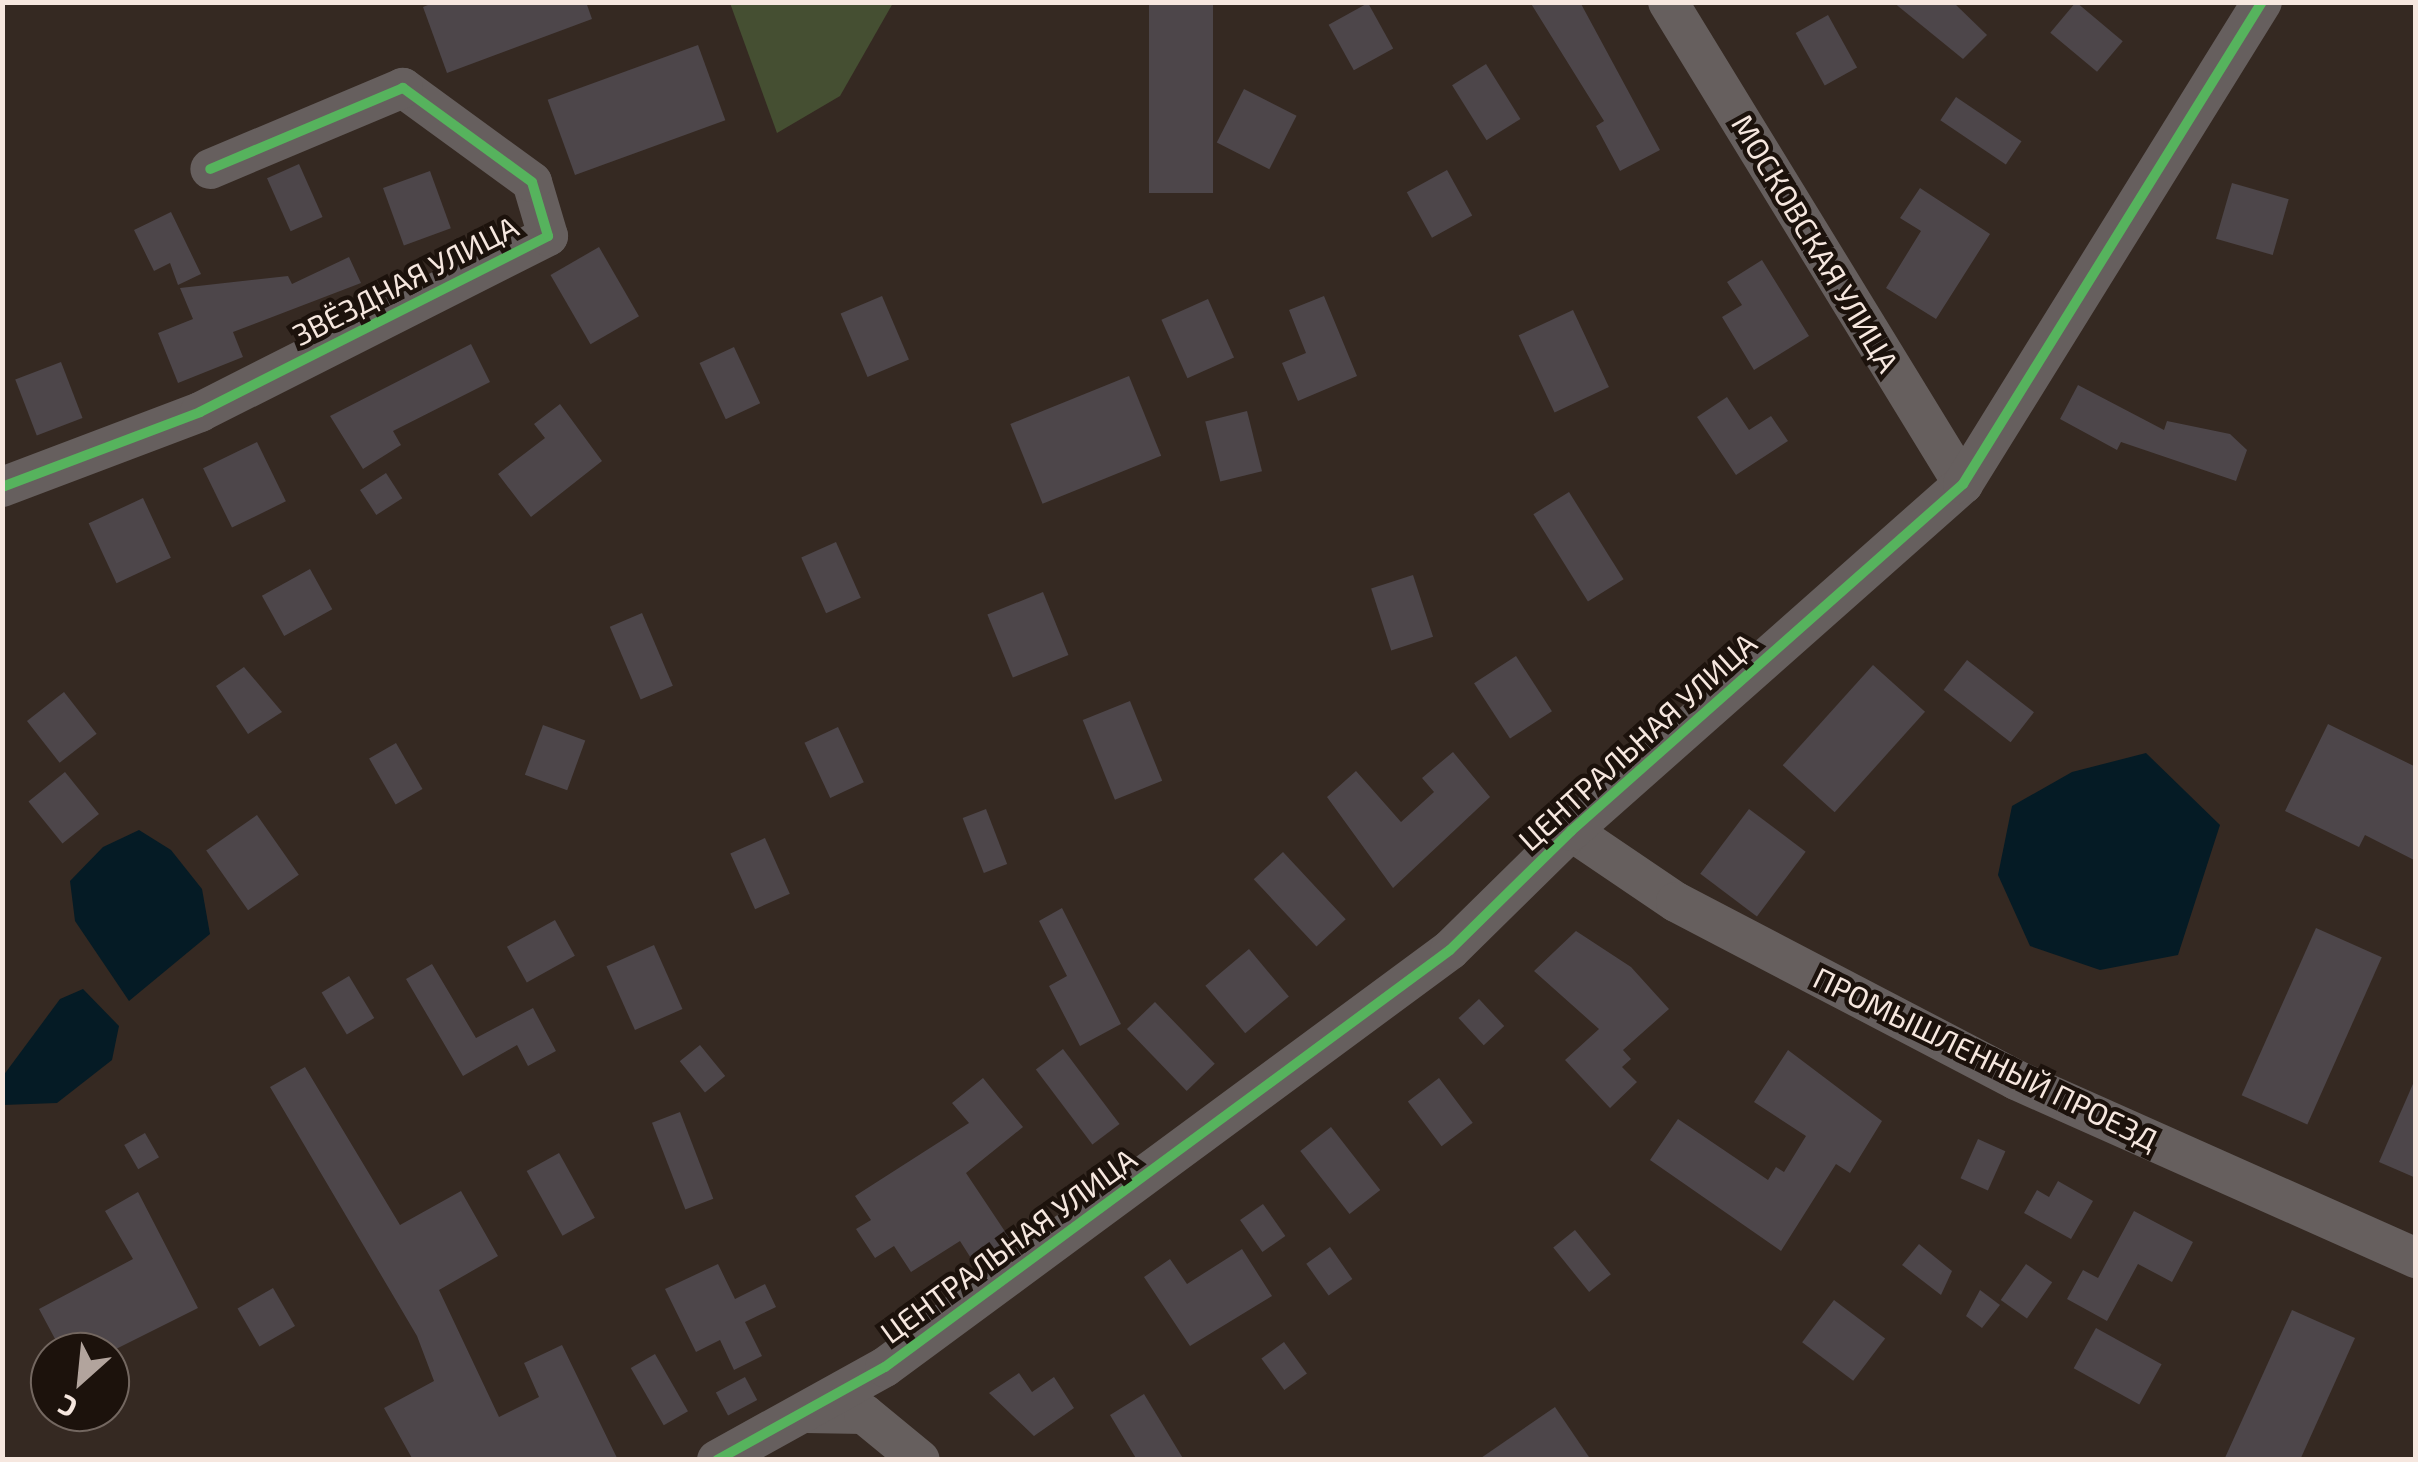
<!DOCTYPE html>
<html>
<head>
<meta charset="utf-8">
<style>
	body { margin:0 }
	#map { position:relative; width:2418px; height:1462px; overflow:hidden; background:#352922; font-family:"Exo 2",sans-serif }
	div>[style] { position:absolute }
	.green>* { inset:0; background:#454f32 }
	.water>* { inset:0; background:#051b25 }
	.building>* { inset:0; background:#4d464a; transform-origin:0 0 }
	.minor>* { height:40px; margin:-20px; padding:0 20px; transform-origin:20px; border-radius:20px; background:#665f5e }
	.cycleway>* { height:10px; margin:-5px; padding:0 5px; transform-origin:5px; border-radius:5px; background:#56b35d }
	span { translate:-50% -50%; white-space:nowrap; text-align:center; line-height:1.15; -webkit-text-stroke:9px #1c120c; paint-order:stroke }
	.street-label { font-size:30px; color:#f6e7df }
	.frame { position:absolute; inset:0; border:5px solid #f6e7df; pointer-events:none }
	.north { position:absolute; left:30px; top:1332px; width:100px; height:100px; box-sizing:border-box; background:#1c120c; border:2px solid #736760; border-radius:50%; rotate:207deg; font-size:28px; font-weight:700; line-height:40px; text-align:center; color:#f6e7df }
	.north::after { content:''; display:block; margin:auto; width:35px; height:45px; background:#b2a49d; clip-path:polygon(50% 0,100% 100%,50% 72%,0 100%) }
</style>
</head>
<body>
<div id="map">
	<div class="green">
		<i style="clip-path:polygon(730px 3px,893px 3px,840px 96px,777px 133px)"></i>
	</div>
	<div class="water">
		<i style="clip-path:polygon(2146px 753px,2220px 825px,2178px 955px,2100px 970px,2030px 946px,1998px 875px,2012px 806px,2072px 772px)"></i>
		<i style="clip-path:polygon(139px 830px,171px 850px,202px 889px,210px 934px,129px 1001px,75px 921px,70px 881px,103px 847px)"></i>
		<i style="clip-path:polygon(83px 989px,119px 1026px,112px 1060px,57px 1103px,3px 1105px,3px 1076px,60px 999px)"></i>
	</div>
	<div class="building">
		<i style="clip-path:polygon(435px 2px,586px 2px,592px 19px,447px 73px,423px 7px)"></i>
		<i style="left:1149px;top:2px;width:64px;height:191px"></i>
		<i style="clip-path:polygon(1530px 2px,1580px 2px,1660px 150px,1620px 171px,1596px 126px,1604px 121px)"></i>
		<i style="clip-path:polygon(1893px 2px,1953px 2px,1987px 35px,1963px 59px)"></i>
		<i style="left:2076px;top:2px;width:61px;height:40px;rotate:40deg"></i>
		<i style="left:1368px;top:3px;width:52px;height:45px;rotate:61deg"></i>
		<i style="left:1828px;top:15px;width:60px;height:37px;rotate:61deg"></i>
		<i style="left:698px;top:45px;width:80px;height:160px;rotate:70deg"></i>
		<i style="left:1486px;top:64px;width:65px;height:40px;rotate:58deg"></i>
		<i style="left:1244px;top:89px;width:59px;height:60px;rotate:27deg"></i>
		<i style="left:1956px;top:97px;width:79px;height:28px;rotate:34deg"></i>
		<i style="left:299px;top:164px;width:58px;height:35px;rotate:66deg"></i>
		<i style="left:1447px;top:170px;width:52px;height:46px;rotate:61deg"></i>
		<i style="left:430px;top:171px;width:61px;height:50px;rotate:70deg"></i>
		<i style="left:2232px;top:183px;width:59px;height:58px;rotate:16deg"></i>
		<i style="clip-path:polygon(1920px 188px,1990px 234px,1936px 319px,1886px 288px,1921px 231px,1900px 218px)"></i>
		<i style="clip-path:polygon(171px 212px,201px 274px,178px 285px,170px 263px,154px 271px,134px 230px)"></i>
		<i style="left:599px;top:247px;width:80px;height:56px;rotate:60deg"></i>
		<i style="clip-path:polygon(349px 257px,361px 283px,233px 332px,243px 357px,178px 383px,158px 333px,193px 319px,180px 288px,288px 276px,292px 284px)"></i>
		<i style="clip-path:polygon(1762px 260px,1809px 336px,1754px 370px,1722px 317px,1742px 305px,1727px 282px)"></i>
		<i style="left:882px;top:296px;width:69px;height:45px;rotate:67deg"></i>
		<i style="clip-path:polygon(1324px 296px,1357px 376px,1298px 401px,1282px 363px,1306px 353px,1289px 310px)"></i>
		<i style="left:1208px;top:299px;width:64px;height:51px;rotate:66deg"></i>
		<i style="left:1573px;top:310px;width:85px;height:60px;rotate:65deg"></i>
		<i style="clip-path:polygon(471px 344px,490px 382px,393px 431px,401px 445px,363px 469px,330px 416px)"></i>
		<i style="left:734px;top:347px;width:62px;height:38px;rotate:65deg"></i>
		<i style="left:61px;top:362px;width:60px;height:49px;rotate:69deg"></i>
		<i style="left:1129px;top:376px;width:86px;height:128px;rotate:68deg"></i>
		<i style="clip-path:polygon(2078px 385px,2164px 430px,2167px 421px,2230px 434px,2247px 450px,2236px 481px,2121px 442px,2117px 450px,2060px 419px)"></i>
		<i style="clip-path:polygon(1727px 397px,1749px 430px,1771px 416px,1788px 441px,1736px 475px,1697px 417px)"></i>
		<i style="clip-path:polygon(560px 404px,602px 461px,531px 517px,498px 474px,545px 438px,534px 424px)"></i>
		<i style="left:1247px;top:411px;width:62px;height:43px;rotate:76deg"></i>
		<i style="left:257px;top:442px;width:66px;height:60px;rotate:64deg"></i>
		<i style="left:386px;top:473px;width:30px;height:31px;rotate:57deg"></i>
		<i style="left:1569px;top:492px;width:103px;height:42px;rotate:58deg"></i>
		<i style="left:143px;top:498px;width:66px;height:60px;rotate:65deg"></i>
		<i style="left:836px;top:542px;width:61px;height:38px;rotate:66deg"></i>
		<i style="left:310px;top:569px;width:46px;height:55px;rotate:61deg"></i>
		<i style="left:1413px;top:575px;width:65px;height:44px;rotate:72deg"></i>
		<i style="left:1043px;top:592px;width:68px;height:60px;rotate:68deg"></i>
		<i style="left:642px;top:613px;width:79px;height:35px;rotate:67deg"></i>
		<i style="left:1516px;top:656px;width:66px;height:50px;rotate:57deg"></i>
		<i style="left:1967px;top:660px;width:85px;height:38px;rotate:38deg"></i>
		<i style="left:1873px;top:665px;width:70px;height:135px;rotate:42deg"></i>
		<i style="clip-path:polygon(244px 667px,282px 712px,248px 734px,216px 686px)"></i>
		<i style="left:64px;top:692px;width:53px;height:47px;rotate:52deg"></i>
		<i style="left:1130px;top:701px;width:86px;height:51px;rotate:68deg"></i>
		<i style="clip-path:polygon(2328px 724px,2416px 767px,2416px 861px,2365px 835px,2359px 847px,2285px 811px)"></i>
		<i style="left:543px;top:725px;width:45px;height:53px;rotate:20deg"></i>
		<i style="left:838px;top:727px;width:61px;height:37px;rotate:65deg"></i>
		<i style="left:396px;top:743px;width:53px;height:31px;rotate:60deg"></i>
		<i style="clip-path:polygon(1453px 752px,1490px 797px,1393px 888px,1327px 797px,1356px 771px,1401px 822px,1434px 792px,1422px 778px)"></i>
		<i style="left:65px;top:772px;width:54px;height:47px;rotate:51deg"></i>
		<i style="left:986px;top:809px;width:59px;height:25px;rotate:69deg"></i>
		<i style="left:1749px;top:809px;width:71px;height:81px;rotate:37deg"></i>
		<i style="left:257px;top:815px;width:73px;height:62px;rotate:55deg"></i>
		<i style="left:765px;top:838px;width:61px;height:38px;rotate:66deg"></i>
		<i style="left:1283px;top:852px;width:92px;height:40px;rotate:47deg"></i>
		<i style="clip-path:polygon(1062px 908px,1121px 1024px,1080px 1046px,1049px 986px,1067px 976px,1039px 921px)"></i>
		<i style="left:555px;top:920px;width:41px;height:55px;rotate:61deg"></i>
		<i style="left:2316px;top:928px;width:72px;height:183px;rotate:24deg"></i>
		<i style="clip-path:polygon(1576px 931px,1631px 967px,1669px 1009px,1623px 1050px,1631px 1059px,1622px 1067px,1637px 1082px,1610px 1108px,1565px 1060px,1599px 1029px,1534px 971px)"></i>
		<i style="left:654px;top:945px;width:70px;height:52px;rotate:66deg"></i>
		<i style="left:1249px;top:949px;width:62px;height:57px;rotate:50deg"></i>
		<i style="clip-path:polygon(432px 964px,476px 1038px,533px 1008px,556px 1051px,528px 1066px,517px 1045px,463px 1076px,406px 979px)"></i>
		<i style="left:349px;top:976px;width:49px;height:32px;rotate:59deg"></i>
		<i style="left:1479px;top:999px;width:37px;height:28px;rotate:47deg"></i>
		<i style="left:1155px;top:1002px;width:86px;height:39px;rotate:46deg"></i>
		<i style="left:700px;top:1045px;width:40px;height:26px;rotate:51deg"></i>
		<i style="left:1063px;top:1049px;width:94px;height:34px;rotate:53deg"></i>
		<i style="clip-path:polygon(1788px 1050px,1882px 1121px,1850px 1173px,1836px 1164px,1781px 1251px,1650px 1160px,1678px 1119px,1768px 1180px,1776px 1167px,1784px 1172px,1806px 1136px,1754px 1102px)"></i>
		<i style="clip-path:polygon(305px 1067px,400px 1225px,461px 1191px,498px 1256px,439px 1290px,499px 1417px,539px 1397px,524px 1363px,562px 1345px,618px 1460px,413px 1460px,384px 1408px,434px 1381px,417px 1336px,270px 1087px)"></i>
		<i style="clip-path:polygon(2416px 1077px,2416px 1178px,2379px 1162px)"></i>
		<i style="clip-path:polygon(983px 1078px,1023px 1127px,966px 1173px,1010px 1239px,974px 1263px,960px 1241px,911px 1272px,894px 1246px,875px 1258px,856px 1229px,871px 1220px,855px 1196px,969px 1123px,952px 1103px)"></i>
		<i style="left:1439px;top:1078px;width:56px;height:39px;rotate:53deg"></i>
		<i style="left:680px;top:1112px;width:93px;height:30px;rotate:69deg"></i>
		<i style="left:1331px;top:1127px;width:80px;height:39px;rotate:52deg"></i>
		<i style="left:145px;top:1133px;width:28px;height:24px;rotate:60deg"></i>
		<i style="left:1978px;top:1139px;width:30px;height:43px;rotate:24deg"></i>
		<i style="left:559px;top:1153px;width:74px;height:37px;rotate:61deg"></i>
		<i style="clip-path:polygon(2058px 1181px,2093px 1201px,2071px 1239px,2024px 1213px,2037px 1190px,2049px 1197px)"></i>
		<i style="clip-path:polygon(138px 1192px,198px 1308px,110px 1352px,62px 1352px,39px 1309px,133px 1259px,105px 1211px)"></i>
		<i style="left:1263px;top:1204px;width:39px;height:28px;rotate:55deg"></i>
		<i style="clip-path:polygon(2134px 1211px,2193px 1242px,2172px 1282px,2138px 1264px,2107px 1321px,2067px 1299px,2083px 1270px,2098px 1278px)"></i>
		<i style="left:1575px;top:1230px;width:57px;height:28px;rotate:51deg"></i>
		<i style="clip-path:polygon(1919px 1244px,1952px 1271px,1941px 1295px,1902px 1265px)"></i>
		<i style="left:1330px;top:1247px;width:39px;height:29px;rotate:55deg"></i>
		<i style="clip-path:polygon(1242px 1249px,1272px 1296px,1190px 1346px,1144px 1277px,1170px 1259px,1187px 1284px)"></i>
		<i style="clip-path:polygon(718px 1264px,735px 1299px,765px 1284px,776px 1307px,745px 1322px,762px 1356px,734px 1370px,720px 1340px,696px 1352px,665px 1289px)"></i>
		<i style="left:2026px;top:1264px;width:32px;height:44px;rotate:35deg"></i>
		<i style="left:273px;top:1288px;width:44px;height:41px;rotate:60deg"></i>
		<i style="clip-path:polygon(1980px 1290px,2000px 1305px,1982px 1328px,1966px 1316px)"></i>
		<i style="left:1834px;top:1300px;width:64px;height:53px;rotate:37deg"></i>
		<i style="clip-path:polygon(2292px 1310px,2355px 1338px,2300px 1460px,2224px 1460px)"></i>
		<i style="left:2096px;top:1328px;width:75px;height:46px;rotate:29deg"></i>
		<i style="left:1284px;top:1342px;width:39px;height:28px;rotate:54deg"></i>
		<i style="left:655px;top:1354px;width:66px;height:28px;rotate:60deg"></i>
		<i style="clip-path:polygon(1019px 1373px,1032px 1392px,1054px 1377px,1074px 1408px,1034px 1436px,989px 1393px)"></i>
		<i style="left:745px;top:1377px;width:26px;height:33px;rotate:62deg"></i>
		<i style="clip-path:polygon(1144px 1394px,1184px 1460px,1137px 1460px,1110px 1415px)"></i>
		<i style="clip-path:polygon(1555px 1407px,1591px 1460px,1478px 1460px)"></i>
	</div>
	<div class="minor">
		<i style="left:1668px;top:2px;width:565px;rotate:58.53deg"></i>
		<i style="left:2px;top:487px;width:212px;rotate:-20.7deg"></i>
		<i style="left:200px;top:412px;width:390px;rotate:-26.8deg"></i>
		<i style="left:548px;top:236px;width:56px;rotate:-106.5deg"></i>
		<i style="left:532px;top:182px;width:160px;rotate:-143.9deg"></i>
		<i style="left:403px;top:88px;width:209px;rotate:157.2deg"></i>
		<i style="left:1571px;top:831px;width:127px;rotate:34.1deg"></i>
		<i style="left:1676px;top:902px;width:384px;rotate:27.6deg"></i>
		<i style="left:2016px;top:1080px;width:438px;rotate:24deg"></i>
		<i style="left:806px;top:1413px;width:58px;rotate:1deg"></i>
		<i style="left:864px;top:1414px;width:72px;rotate:39.4deg"></i>
		<i style="left:717px;top:1460px;width:192px;rotate:-29deg"></i>
		<i style="left:885px;top:1367px;width:702px;rotate:-36.43deg"></i>
		<i style="left:1450px;top:950px;width:170px;rotate:-44.5deg"></i>
		<i style="left:1571px;top:831px;width:524px;rotate:-41.52deg"></i>
		<i style="left:1963px;top:484px;width:567px;rotate:-58.19deg"></i>
	</div>
	<div class="cycleway">
		<i style="left:2px;top:487px;width:212px;rotate:-20.7deg"></i>
		<i style="left:200px;top:412px;width:390px;rotate:-26.8deg"></i>
		<i style="left:548px;top:236px;width:56px;rotate:-106.5deg"></i>
		<i style="left:532px;top:182px;width:160px;rotate:-143.9deg"></i>
		<i style="left:403px;top:88px;width:209px;rotate:157.2deg"></i>
		<i style="left:717px;top:1460px;width:192px;rotate:-29deg"></i>
		<i style="left:885px;top:1367px;width:702px;rotate:-36.43deg"></i>
		<i style="left:1450px;top:950px;width:170px;rotate:-44.5deg"></i>
		<i style="left:1571px;top:831px;width:524px;rotate:-41.52deg"></i>
		<i style="left:1963px;top:484px;width:567px;rotate:-58.19deg"></i>
	</div>
	<div class="street-label">
		<span style="left:1816px;top:243px;rotate:59deg">МОСКОВСКАЯ УЛИЦА</span>
		<span style="left:405px;top:280px;rotate:-27deg">ЗВЁЗДНАЯ УЛИЦА</span>
		<span style="left:1637px;top:741px;rotate:-42deg">ЦЕНТРАЛЬНАЯ УЛИЦА</span>
		<span style="left:1986px;top:1058px;rotate:26deg">ПРОМЫШЛЕННЫЙ ПРОЕЗД</span>
		<span style="left:1008px;top:1245px;rotate:-36deg">ЦЕНТРАЛЬНАЯ УЛИЦА</span>
	</div>
	<div class="frame"></div>
	<div class="north">С</div>
</div>
</body>
</html>
